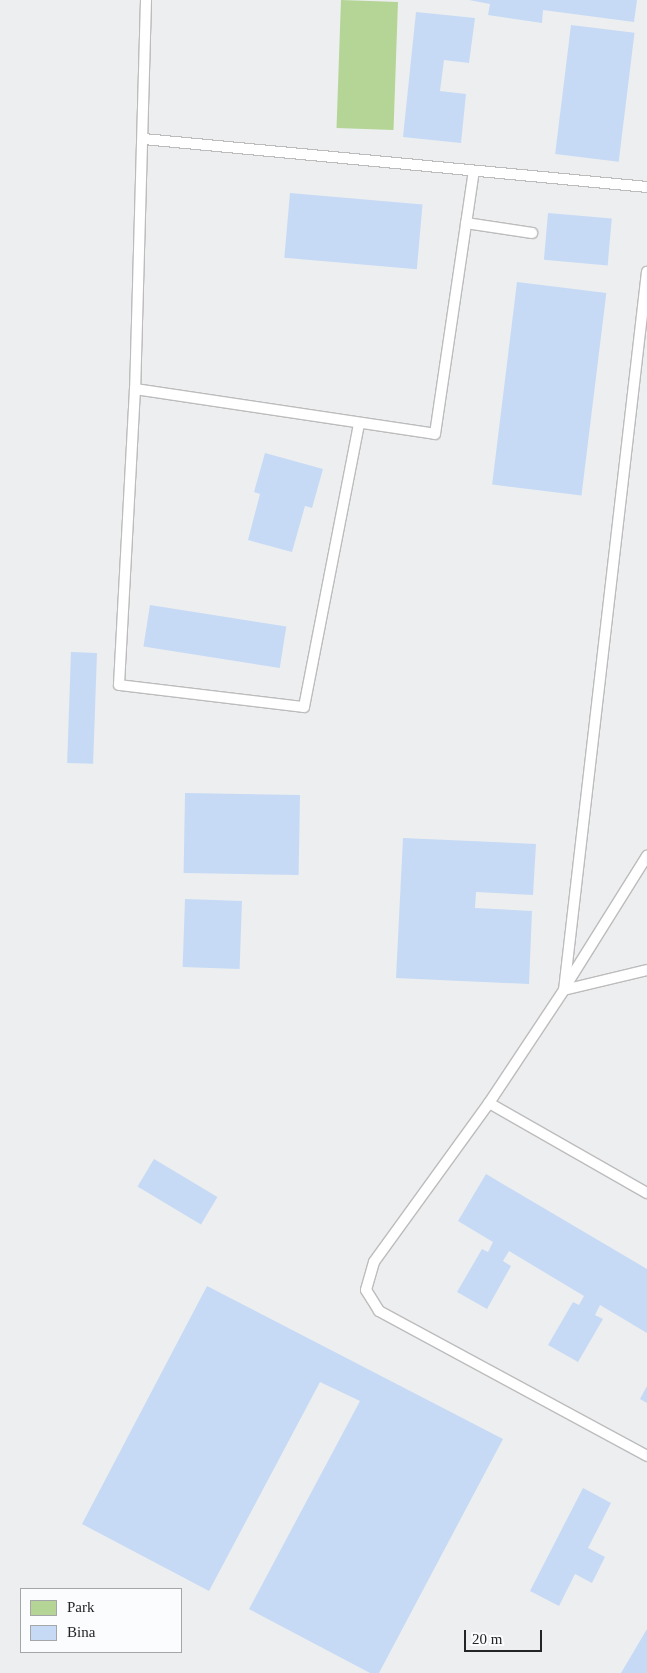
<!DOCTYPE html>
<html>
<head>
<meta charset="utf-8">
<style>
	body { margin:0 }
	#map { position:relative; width:647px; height:1673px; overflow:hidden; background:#edeeef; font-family:Georgia,serif }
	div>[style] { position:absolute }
	.green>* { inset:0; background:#b4d595; transform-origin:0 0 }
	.building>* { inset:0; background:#c6daf6; transform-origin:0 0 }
	.roads { filter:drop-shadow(1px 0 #bcbcbd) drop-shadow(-1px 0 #bcbcbd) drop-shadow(0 1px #bcbcbd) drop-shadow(0 -1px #bcbcbd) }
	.lane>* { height:10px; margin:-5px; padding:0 5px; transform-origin:5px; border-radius:5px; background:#fff }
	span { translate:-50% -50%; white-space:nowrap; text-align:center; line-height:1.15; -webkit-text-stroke:4px #fbfcfd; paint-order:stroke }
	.legend { position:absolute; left:20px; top:1588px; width:162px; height:65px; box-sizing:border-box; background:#fbfcfd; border:1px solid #a5a6a7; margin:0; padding:6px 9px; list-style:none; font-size:15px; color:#242425 }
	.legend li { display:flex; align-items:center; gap:10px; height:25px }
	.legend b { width:25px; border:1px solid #a5a6a7 }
	.scale { position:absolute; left:464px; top:1630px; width:78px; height:22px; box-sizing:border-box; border:2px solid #242425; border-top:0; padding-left:6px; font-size:15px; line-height:18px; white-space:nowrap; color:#242425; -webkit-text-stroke:4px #fbfcfd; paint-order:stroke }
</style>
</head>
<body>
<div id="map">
	<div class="green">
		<i style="left:341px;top:0;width:57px;height:128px;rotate:2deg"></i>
	</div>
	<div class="building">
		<i style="clip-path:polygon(469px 0,637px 0,634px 22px,543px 10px,542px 23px,488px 15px,490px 4px)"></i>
		<i style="clip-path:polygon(416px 12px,475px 18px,469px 63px,444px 60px,440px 91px,466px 94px,461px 143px,403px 137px)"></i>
		<i style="left:571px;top:25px;width:64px;height:130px;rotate:7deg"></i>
		<i style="left:290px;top:193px;width:133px;height:65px;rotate:5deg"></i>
		<i style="left:548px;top:213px;width:64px;height:47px;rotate:5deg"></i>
		<i style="left:517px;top:282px;width:90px;height:204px;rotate:7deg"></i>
		<i style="clip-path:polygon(265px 453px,323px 469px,312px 508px,305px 506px,292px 552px,248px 540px,260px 494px,254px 492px)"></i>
		<i style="left:150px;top:605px;width:138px;height:42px;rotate:9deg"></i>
		<i style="left:71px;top:652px;width:26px;height:111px;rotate:2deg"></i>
		<i style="left:185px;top:793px;width:115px;height:80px;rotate:1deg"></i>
		<i style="clip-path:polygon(403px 838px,536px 844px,533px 895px,476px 892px,475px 908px,532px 911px,529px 984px,396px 978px)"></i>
		<i style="left:185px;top:899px;width:57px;height:68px;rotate:2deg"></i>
		<i style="left:154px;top:1159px;width:74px;height:32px;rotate:31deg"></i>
		<i style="clip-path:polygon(486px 1174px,647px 1269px,647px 1333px,600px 1305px,595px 1315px,603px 1319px,578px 1362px,548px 1345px,573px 1302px,579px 1305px,584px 1296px,509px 1251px,503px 1261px,511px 1266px,487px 1309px,457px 1292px,482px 1249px,488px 1252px,493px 1242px,458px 1221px)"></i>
		<i style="clip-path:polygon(207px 1286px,503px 1439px,379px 1673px,370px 1673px,249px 1609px,360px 1401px,320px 1382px,209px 1591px,82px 1524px)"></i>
		<i style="clip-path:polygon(647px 1386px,647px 1403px,640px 1399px)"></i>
		<i style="clip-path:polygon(583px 1488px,611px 1503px,588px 1548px,605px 1557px,592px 1583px,575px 1574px,559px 1606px,530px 1591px)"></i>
		<i style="clip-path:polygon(647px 1629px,647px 1673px,621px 1673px)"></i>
	</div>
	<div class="roads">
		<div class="lane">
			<i style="left:146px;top:0;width:389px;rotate:91.6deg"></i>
			<i style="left:135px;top:389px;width:296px;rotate:93.1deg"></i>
			<i style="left:119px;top:685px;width:186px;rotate:6.8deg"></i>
			<i style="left:304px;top:707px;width:289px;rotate:-79deg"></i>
			<i style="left:144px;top:139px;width:505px;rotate:5.45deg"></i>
			<i style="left:466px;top:223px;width:67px;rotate:8.6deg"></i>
			<i style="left:135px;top:389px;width:303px;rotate:8.5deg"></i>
			<i style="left:435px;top:434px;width:266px;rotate:-81.6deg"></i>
			<i style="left:647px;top:970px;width:85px;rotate:166.5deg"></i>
			<i style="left:564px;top:990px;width:136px;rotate:123.6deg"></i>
			<i style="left:489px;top:1103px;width:196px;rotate:125.9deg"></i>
			<i style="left:374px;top:1262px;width:29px;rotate:106deg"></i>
			<i style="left:366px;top:1290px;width:25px;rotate:58deg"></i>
			<i style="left:379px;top:1311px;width:305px;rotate:28.4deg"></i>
			<i style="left:565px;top:987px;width:155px;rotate:-58deg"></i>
			<i style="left:564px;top:990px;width:723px;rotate:-83.41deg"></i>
			<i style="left:489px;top:1103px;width:182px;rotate:29.7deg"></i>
		</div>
	</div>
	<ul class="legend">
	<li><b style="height:14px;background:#b4d595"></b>Park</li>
	<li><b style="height:14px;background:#c6daf6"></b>Bina</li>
	</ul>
	<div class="scale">20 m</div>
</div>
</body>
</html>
